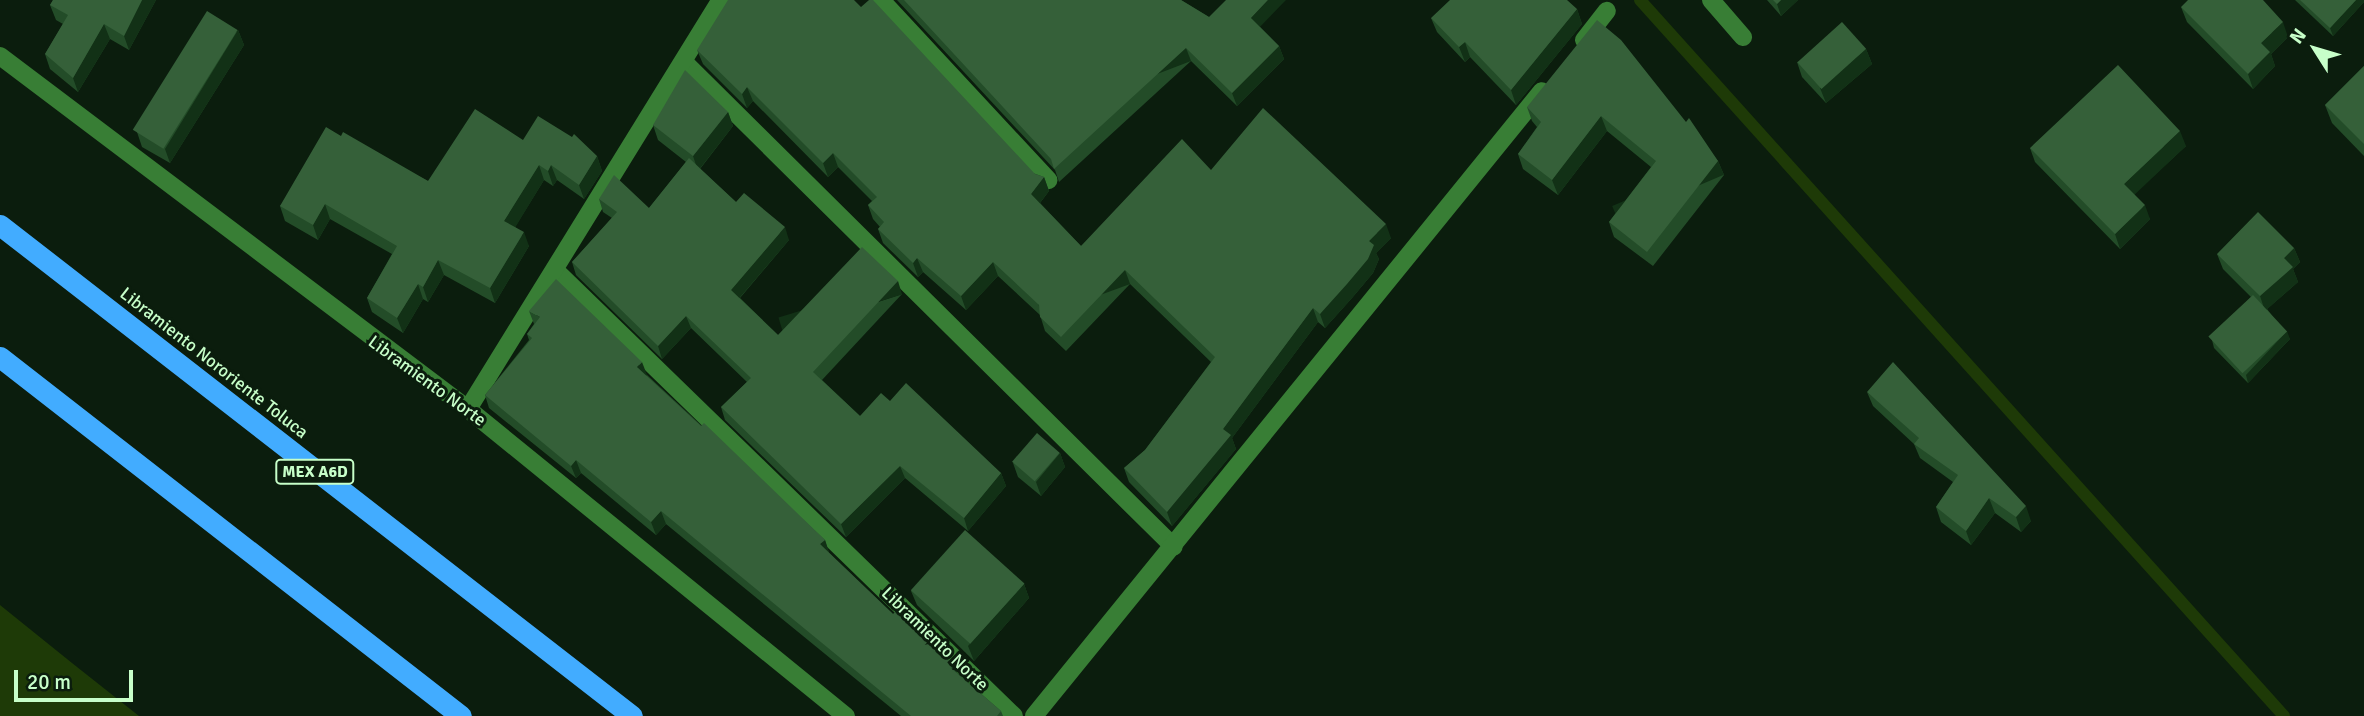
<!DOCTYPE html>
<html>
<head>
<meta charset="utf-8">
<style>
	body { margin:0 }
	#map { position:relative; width:2364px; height:716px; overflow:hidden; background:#0b1d0d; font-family:Signika,sans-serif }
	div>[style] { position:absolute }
	.water>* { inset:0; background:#1e3a07 }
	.stream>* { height:12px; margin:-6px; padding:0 6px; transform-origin:6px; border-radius:6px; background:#1e3a07 }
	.minor>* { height:18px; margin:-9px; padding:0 9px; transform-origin:9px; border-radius:9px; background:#387e35 }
	.highway>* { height:21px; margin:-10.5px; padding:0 10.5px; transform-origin:10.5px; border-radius:10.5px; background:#42acff }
	.wall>* { inset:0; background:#234c28 }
	.shaded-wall>* { inset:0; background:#123116; transform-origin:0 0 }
	.building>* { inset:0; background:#356039; transform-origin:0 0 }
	span { translate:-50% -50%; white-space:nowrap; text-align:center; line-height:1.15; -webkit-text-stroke:6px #0b1d0d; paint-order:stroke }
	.shield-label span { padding:2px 5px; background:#0b1d0d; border:2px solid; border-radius:5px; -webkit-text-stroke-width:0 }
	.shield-label { font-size:16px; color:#c7ffc9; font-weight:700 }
	.street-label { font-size:18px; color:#c7ffc9 }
	.north { position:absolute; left:2280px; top:14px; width:70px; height:70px; -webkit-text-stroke:5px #0b1d0d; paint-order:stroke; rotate:307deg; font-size:19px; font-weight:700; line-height:28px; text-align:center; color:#c7ffc9 }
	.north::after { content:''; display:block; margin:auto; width:24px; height:32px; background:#c7ffc9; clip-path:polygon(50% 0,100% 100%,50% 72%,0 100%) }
	.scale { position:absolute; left:14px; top:670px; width:119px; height:32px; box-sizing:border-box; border:4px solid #c7ffc9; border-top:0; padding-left:9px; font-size:21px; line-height:24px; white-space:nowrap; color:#c7ffc9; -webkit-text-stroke:5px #0b1d0d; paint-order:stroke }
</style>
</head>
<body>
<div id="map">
	<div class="water">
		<i style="clip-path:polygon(0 605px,72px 663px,139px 716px,0 716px)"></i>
	</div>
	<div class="stream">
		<i style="left:1640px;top:0;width:963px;rotate:48.03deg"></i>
	</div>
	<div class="minor">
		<i style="left:881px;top:0;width:246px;rotate:47.1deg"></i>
		<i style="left:1711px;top:0;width:49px;rotate:49.1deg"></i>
		<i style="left:1584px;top:40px;width:37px;rotate:-52deg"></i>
		<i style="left:0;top:56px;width:586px;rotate:37.03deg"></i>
		<i style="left:468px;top:409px;width:487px;rotate:39.1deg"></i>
		<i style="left:684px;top:62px;width:689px;rotate:44.71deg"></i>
		<i style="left:555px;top:270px;width:640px;rotate:44.18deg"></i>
		<i style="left:468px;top:409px;width:481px;rotate:-58.3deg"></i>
		<i style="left:1034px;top:716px;width:805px;rotate:-50.9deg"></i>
	</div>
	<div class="highway">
		<i style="left:0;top:225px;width:800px;rotate:37.84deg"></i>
		<i style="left:0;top:357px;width:584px;rotate:37.91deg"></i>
	</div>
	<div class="wall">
		<i style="clip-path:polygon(53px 0,156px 0,129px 50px,110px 39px,78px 92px,50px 69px,45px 54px,63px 24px,56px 20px,50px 5px)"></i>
		<i style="clip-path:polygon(897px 0,1181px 0,1209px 17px,1260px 27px,1279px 46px,1284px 59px,1237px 106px,1191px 61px,1059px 182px,1055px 170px)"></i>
		<i style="clip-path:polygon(1767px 0,1798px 0,1781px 16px)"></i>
		<i style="clip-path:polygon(2295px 0,2364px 0,2364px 2px,2333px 36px)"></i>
		<i style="clip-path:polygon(2181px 7px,2288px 37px,2271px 54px,2275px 66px,2253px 89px,2187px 22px)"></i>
		<i style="clip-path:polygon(1577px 9px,1582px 24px,1516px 105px,1470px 57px,1465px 62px,1437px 32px,1431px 18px)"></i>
		<i style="clip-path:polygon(238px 30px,244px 45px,170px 163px,142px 147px,137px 132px)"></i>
		<i style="clip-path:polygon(1866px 49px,1872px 64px,1826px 103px,1802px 77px,1797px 62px)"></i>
		<i style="clip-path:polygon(697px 50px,1044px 177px,1049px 191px,1040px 203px,1081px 246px,1211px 170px,1391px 238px,1376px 253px,1379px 259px,1373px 273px,1352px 298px,1325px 328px,1318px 322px,1232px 438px,1236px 449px,1172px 526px,1129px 482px,1124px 468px,1145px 450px,1211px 362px,1130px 284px,1066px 351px,1045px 331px,1040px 315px,998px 276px,966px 310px,923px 272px,918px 277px,883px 243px,878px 229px,880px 227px,873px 219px,868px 205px,872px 201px,838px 167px,828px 177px,753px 101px,747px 108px,703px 64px)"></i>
		<i style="clip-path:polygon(2364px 66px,2364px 156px,2332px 123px,2325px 105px)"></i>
		<i style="clip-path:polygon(1527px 107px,1686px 122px,1718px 161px,1724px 175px,1653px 266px,1614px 237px,1609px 222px,1651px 167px,1607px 131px,1558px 195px,1523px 169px,1518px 154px,1537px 127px,1532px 121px)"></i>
		<i style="clip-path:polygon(728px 112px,733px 126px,700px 169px,736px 202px,789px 240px,740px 298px,778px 335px,902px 294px,822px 380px,860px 416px,890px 401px,1001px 473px,1006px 486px,968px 531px,905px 478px,846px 537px,725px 420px,721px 407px,747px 382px,691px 328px,662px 359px,576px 275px,572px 262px,612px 218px,603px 212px,599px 199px,649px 208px,686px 162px,658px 140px,653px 125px)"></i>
		<i style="clip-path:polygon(341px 136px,428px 181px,523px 140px,597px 156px,602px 171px,584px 199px,557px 180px,553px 186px,544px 180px,515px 227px,529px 246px,495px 303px,444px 275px,428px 302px,423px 299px,403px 333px,372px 312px,367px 298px,392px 254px,330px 219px,318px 240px,285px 221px,280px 206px)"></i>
		<i style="clip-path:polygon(2186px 146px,2134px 194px,2150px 219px,2120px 249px,2035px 162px,2030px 148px)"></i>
		<i style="clip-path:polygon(2294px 248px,2300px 262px,2293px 269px,2298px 282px,2267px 309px,2290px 339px,2248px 383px,2214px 348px,2212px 340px,2251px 297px,2223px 269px,2217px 254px)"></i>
		<i style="clip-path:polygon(529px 311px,647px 375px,825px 540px,829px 553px,893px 614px,954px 665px,957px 673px,1001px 711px,1003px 716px,901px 716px,666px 524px,656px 535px,581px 473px,576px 478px,489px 408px,485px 395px,529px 340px,527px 334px,534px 324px)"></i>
		<i style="clip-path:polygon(1867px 392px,2031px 521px,2021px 532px,1995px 513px,1971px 545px,1941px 522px,1936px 507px,1953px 482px,1920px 458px,1914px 444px,1873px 406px)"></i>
		<i style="clip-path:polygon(1060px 453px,1065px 467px,1041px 496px,1018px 477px,1013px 463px)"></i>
		<i style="clip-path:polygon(1024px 584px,1029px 598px,974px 661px,917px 605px,911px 591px)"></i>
	</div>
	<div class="shaded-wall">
		<i style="clip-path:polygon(142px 0,156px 0,129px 50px,124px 36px)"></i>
		<i style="clip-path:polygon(1268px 0,1286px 0,1256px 31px,1251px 18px)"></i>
		<i style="clip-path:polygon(1781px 0,1798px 0,1781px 16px,1777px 4px)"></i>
		<i style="clip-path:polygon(2356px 0,2364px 0,2364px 2px,2333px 36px,2330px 28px)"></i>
		<i style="clip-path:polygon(1577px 9px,1582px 24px,1516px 105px,1511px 90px)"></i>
		<i style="clip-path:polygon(2283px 22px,2288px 37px,2271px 54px,2275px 66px,2253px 89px,2248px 74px,2261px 43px)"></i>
		<i style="clip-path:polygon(104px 24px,110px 39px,78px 92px,73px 78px)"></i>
		<i style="clip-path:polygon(238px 30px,244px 45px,170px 163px,165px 149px)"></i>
		<i style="clip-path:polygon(1465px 42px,1470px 57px,1465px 62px,1459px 47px)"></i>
		<i style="clip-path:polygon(1279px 46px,1284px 59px,1237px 106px,1232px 93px)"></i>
		<i style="left:1186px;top:48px;width:14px;height:179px;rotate:69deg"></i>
		<i style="clip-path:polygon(1866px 49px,1872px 64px,1826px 103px,1820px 88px)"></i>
		<i style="clip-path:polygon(747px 87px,753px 101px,747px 108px,742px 94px)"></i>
		<i style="clip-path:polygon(728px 112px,733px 126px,698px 171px,693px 156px)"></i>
		<i style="clip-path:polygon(1601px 116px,1607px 131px,1558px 195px,1552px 180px)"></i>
		<i style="clip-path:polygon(2180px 131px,2186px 146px,2130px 199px,2124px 184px)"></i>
		<i style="clip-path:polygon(833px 153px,838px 167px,828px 177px,823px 163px)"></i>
		<i style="clip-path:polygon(597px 156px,602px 171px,584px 199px,579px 185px)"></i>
		<i style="left:1718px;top:161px;width:15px;height:115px;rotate:67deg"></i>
		<i style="clip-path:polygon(539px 165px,544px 180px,510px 236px,504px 221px)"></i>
		<i style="clip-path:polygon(551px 165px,557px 180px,553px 186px,548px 171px)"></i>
		<i style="clip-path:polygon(1044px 177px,1049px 191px,1036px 208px,1031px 194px)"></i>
		<i style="clip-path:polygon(325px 204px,330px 219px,318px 240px,313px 225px)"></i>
		<i style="clip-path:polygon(2145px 205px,2150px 219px,2120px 249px,2115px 234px)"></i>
		<i style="clip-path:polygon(1386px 224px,1391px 238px,1376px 253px,1379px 259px,1373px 273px,1352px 298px,1325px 328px,1320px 314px,1369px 241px)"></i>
		<i style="clip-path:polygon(785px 227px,789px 240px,736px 302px,731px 290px)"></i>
		<i style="clip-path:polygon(524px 232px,529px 246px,495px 303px,490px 288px)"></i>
		<i style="clip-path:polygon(2294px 248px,2300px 262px,2293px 269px,2298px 282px,2265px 311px,2260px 296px,2284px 258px)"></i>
		<i style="clip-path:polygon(917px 258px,923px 272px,918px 277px,913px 263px)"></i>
		<i style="clip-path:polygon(438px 260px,444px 275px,428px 302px,423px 287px)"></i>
		<i style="clip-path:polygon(993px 262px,998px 276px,966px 310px,961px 296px)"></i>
		<i style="left:1125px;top:270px;width:15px;height:93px;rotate:70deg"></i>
		<i style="left:898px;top:281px;width:14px;height:125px;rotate:73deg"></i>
		<i style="clip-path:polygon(418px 284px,423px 299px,403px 333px,397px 318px)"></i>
		<i style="clip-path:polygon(1313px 308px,1318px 322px,1232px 438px,1236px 449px,1172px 526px,1167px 512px,1223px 429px)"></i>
		<i style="clip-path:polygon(686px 316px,691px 328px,662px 359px,658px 346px)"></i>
		<i style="clip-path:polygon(2287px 331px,2290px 339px,2248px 383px,2246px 375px)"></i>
		<i style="clip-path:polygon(642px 362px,647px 375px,642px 380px,637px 367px)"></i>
		<i style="clip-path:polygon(1060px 453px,1065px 467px,1041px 496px,1036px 482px)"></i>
		<i style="clip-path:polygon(576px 460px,581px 473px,576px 478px,571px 466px)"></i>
		<i style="clip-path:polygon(900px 466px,905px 478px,846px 537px,841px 524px)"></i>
		<i style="clip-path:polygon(1001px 473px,1006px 486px,968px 531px,964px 518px)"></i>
		<i style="clip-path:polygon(1989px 498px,1995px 513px,1971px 545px,1966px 531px)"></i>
		<i style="clip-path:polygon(2026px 506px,2031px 521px,2021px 532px,2016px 517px)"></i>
		<i style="clip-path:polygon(661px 511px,666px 524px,656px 535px,651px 522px)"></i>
		<i style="clip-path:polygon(825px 540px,829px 552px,825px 557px,820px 544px)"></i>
		<i style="clip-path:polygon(1024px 584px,1029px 598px,974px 661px,968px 646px)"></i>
	</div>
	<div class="building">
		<i style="clip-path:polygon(53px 0,142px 0,124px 36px,104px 24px,73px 78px,45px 54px,68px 15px,50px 5px)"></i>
		<i style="clip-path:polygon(728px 0,854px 0,861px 7px,869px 0,873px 0,1035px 174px,1044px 177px,1031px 194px,1081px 246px,1182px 139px,1211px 170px,1263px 108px,1386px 224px,1369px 241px,1374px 245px,1368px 259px,1347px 284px,1320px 314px,1313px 308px,1223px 429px,1231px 435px,1167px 512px,1124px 468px,1145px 450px,1215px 357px,1125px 270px,1061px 337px,1040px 317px,1039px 305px,993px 262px,961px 296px,917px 258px,913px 263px,878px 229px,884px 222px,868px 205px,877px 197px,833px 153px,823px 163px,747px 87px,742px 94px,697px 50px)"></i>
		<i style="clip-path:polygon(904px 0,1181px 0,1209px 17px,1226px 0,1268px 0,1251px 18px,1279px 46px,1232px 93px,1186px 48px,1054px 169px,1051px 159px)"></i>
		<i style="clip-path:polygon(1450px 0,1567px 0,1577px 9px,1511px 90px,1465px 42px,1459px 47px,1431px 18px)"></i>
		<i style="clip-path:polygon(1773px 0,1781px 0,1777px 4px)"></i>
		<i style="clip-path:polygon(2188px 0,2263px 0,2283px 22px,2261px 43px,2270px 52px,2248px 74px,2181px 7px)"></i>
		<i style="clip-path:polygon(2300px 0,2356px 0,2330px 28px)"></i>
		<i style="left:207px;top:11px;width:36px;height:140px;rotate:32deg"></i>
		<i style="clip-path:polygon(1597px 20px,1621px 40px,1686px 122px,1689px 118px,1718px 161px,1647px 252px,1609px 222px,1656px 161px,1601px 116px,1552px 180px,1518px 154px,1541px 122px,1527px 107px)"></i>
		<i style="left:1842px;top:22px;width:36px;height:60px;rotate:48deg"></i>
		<i style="clip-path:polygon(2118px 65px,2180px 131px,2124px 184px,2145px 205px,2115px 234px,2030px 148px)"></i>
		<i style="clip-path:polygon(2364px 66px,2364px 144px,2325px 105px)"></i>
		<i style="clip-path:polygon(685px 70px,728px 112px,693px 156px,653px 125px)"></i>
		<i style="clip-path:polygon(475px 109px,523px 140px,538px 116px,572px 137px,574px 134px,597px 156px,579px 185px,551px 165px,548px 171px,539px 165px,504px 221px,524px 232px,490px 288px,438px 260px,423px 287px,418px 284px,397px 318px,367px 298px,397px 246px,325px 204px,313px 225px,280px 206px,326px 127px,341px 136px,343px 132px,428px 181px)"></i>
		<i style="clip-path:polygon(689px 158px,736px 202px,744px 193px,785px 227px,731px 290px,778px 335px,862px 247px,898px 281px,813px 372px,860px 416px,881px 393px,890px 401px,906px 383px,1001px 473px,964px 518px,900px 466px,841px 524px,721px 407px,751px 378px,686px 316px,658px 346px,572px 262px,617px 212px,599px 199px,614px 175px,649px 208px)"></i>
		<i style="clip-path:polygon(2258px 212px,2294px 248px,2284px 258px,2293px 267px,2260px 296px,2217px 254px)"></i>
		<i style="clip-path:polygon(556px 279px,642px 362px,637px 367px,701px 426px,704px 423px,825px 540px,820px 544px,893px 614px,897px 610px,954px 665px,951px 668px,1001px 711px,997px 716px,911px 716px,661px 511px,651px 522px,576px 460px,571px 466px,485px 395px,532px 338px,527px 334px,540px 317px,529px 311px)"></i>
		<i style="left:2253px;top:295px;width:50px;height:61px;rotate:47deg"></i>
		<i style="clip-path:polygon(1893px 362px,2026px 506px,2016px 517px,1989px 498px,1966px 531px,1936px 507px,1958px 475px,1914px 444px,1919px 438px,1867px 392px)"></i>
		<i style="left:1037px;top:433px;width:30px;height:38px;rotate:41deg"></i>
		<i style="left:965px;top:530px;width:80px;height:81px;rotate:42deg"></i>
	</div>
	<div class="shield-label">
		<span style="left:315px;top:472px">MEX A6D</span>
	</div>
	<div class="street-label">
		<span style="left:214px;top:363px;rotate:38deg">Libramiento Nororiente Toluca</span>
		<span style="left:427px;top:381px;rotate:36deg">Libramiento Norte</span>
		<span style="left:935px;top:639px;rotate:44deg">Libramiento Norte</span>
	</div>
	<div class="north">N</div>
	<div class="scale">20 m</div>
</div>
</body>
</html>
